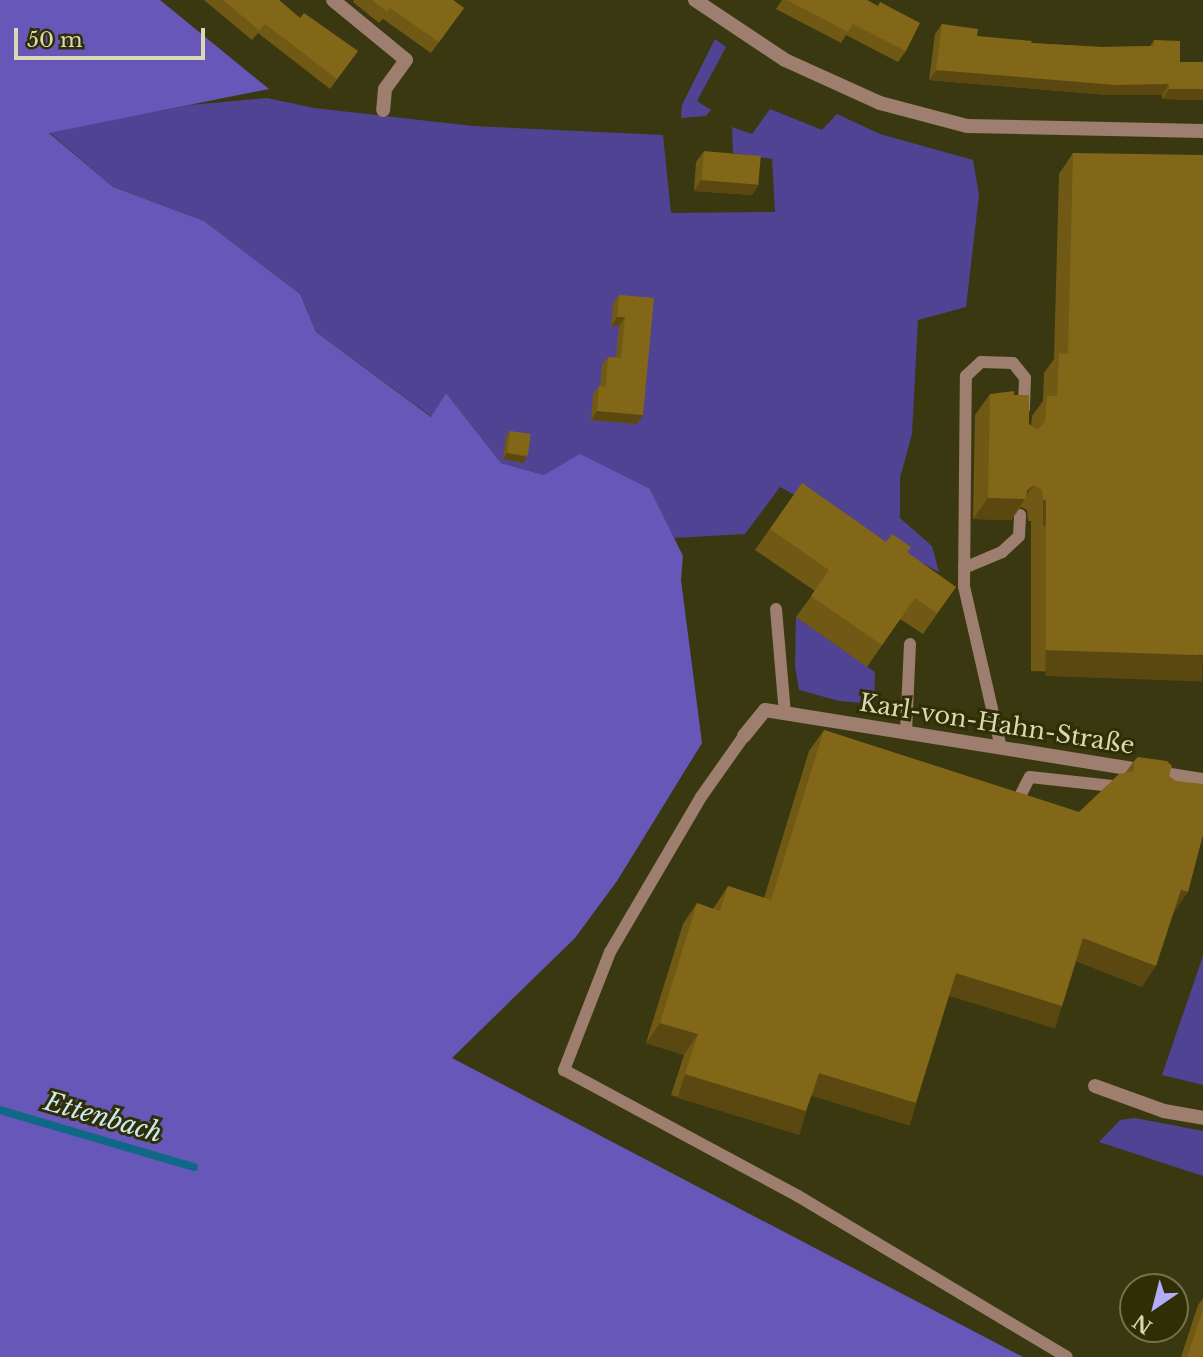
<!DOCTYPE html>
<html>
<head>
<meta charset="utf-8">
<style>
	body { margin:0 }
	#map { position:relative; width:1203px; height:1357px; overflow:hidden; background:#393810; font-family:"Libre Baskerville",serif }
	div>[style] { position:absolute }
	.green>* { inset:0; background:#504393 }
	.forest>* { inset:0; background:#6757b9 }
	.stream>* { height:8px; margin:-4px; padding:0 4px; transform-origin:4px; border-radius:4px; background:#0e6886 }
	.service>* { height:12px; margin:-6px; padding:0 6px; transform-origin:6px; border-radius:6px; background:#9d7e6f }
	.minor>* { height:14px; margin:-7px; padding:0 7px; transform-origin:7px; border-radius:7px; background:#9d7e6f }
	.wall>* { inset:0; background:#705915 }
	.shaded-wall>* { inset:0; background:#5b4811; transform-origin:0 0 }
	.building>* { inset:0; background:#826718; transform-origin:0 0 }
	span { translate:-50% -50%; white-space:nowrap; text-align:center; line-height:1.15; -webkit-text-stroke:6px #2f2e04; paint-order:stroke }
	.street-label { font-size:24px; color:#d8d9b4 }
	.water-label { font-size:26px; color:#cce9f7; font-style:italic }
	.north { position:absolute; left:1119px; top:1273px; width:70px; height:70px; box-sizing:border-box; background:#2f2e04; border:2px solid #73724a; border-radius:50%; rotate:215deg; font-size:19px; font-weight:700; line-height:28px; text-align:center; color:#d8d9b4 }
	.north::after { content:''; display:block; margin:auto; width:24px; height:32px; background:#b3acf9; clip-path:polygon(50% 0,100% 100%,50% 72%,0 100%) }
	.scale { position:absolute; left:14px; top:28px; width:191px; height:32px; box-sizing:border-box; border:4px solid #d8d9b4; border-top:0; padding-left:9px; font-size:21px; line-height:24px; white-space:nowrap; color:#d8d9b4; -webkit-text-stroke:5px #2f2e04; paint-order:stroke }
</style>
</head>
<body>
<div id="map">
	<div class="green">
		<i style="clip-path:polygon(715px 39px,726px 47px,697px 101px,711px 110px,706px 116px,681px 118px,682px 105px)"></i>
		<i style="clip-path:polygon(267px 98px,314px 108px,473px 126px,663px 135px,671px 213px,775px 212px,772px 159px,733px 153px,732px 127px,752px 134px,770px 109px,822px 130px,837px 114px,880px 134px,973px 160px,979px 195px,966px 307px,918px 320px,912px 434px,900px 478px,900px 518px,932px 546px,939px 572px,780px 487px,745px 534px,674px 538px,650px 489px,544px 475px,501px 463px,446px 393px,432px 417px,316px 332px,300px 294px,204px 221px,113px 187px,49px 132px,190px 105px)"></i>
		<i style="clip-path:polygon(796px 617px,875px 672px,874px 704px,839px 701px,799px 690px,795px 666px)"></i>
		<i style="clip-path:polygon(1203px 956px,1203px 1085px,1162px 1075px)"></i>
		<i style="clip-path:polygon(1135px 1118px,1203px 1131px,1203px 1176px,1099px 1142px,1120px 1120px)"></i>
	</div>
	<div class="forest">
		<i style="clip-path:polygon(0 0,160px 0,269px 89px,49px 133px,113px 187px,204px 221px,300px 294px,316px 332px,431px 417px,446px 393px,501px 463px,544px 475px,580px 454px,650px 489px,683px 556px,681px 580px,702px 743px,617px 881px,575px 938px,452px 1058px,1023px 1357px,0 1357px)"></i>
	</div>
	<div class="stream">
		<i style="left:0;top:1110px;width:202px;rotate:16.4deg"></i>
	</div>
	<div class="service">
		<i style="left:964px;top:568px;width:41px;rotate:-22.8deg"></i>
		<i style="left:1002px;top:552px;width:23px;rotate:-43deg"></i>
		<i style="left:1019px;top:536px;width:21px;rotate:-87deg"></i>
		<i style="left:776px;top:609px;width:104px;rotate:85.1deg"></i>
		<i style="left:906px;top:732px;width:88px;rotate:-87.4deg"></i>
		<i style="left:744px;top:736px;width:75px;rotate:125.2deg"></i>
		<i style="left:701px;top:797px;width:180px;rotate:120.4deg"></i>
		<i style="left:610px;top:952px;width:127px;rotate:111.3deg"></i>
		<i style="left:564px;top:1070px;width:266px;rotate:28.3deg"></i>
		<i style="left:798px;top:1196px;width:313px;rotate:30.9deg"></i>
		<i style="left:1001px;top:748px;width:165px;rotate:-102.9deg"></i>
		<i style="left:964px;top:587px;width:211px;rotate:-89.5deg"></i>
		<i style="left:966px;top:376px;width:21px;rotate:-43deg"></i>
		<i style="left:981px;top:362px;width:32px;rotate:2deg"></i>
		<i style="left:1013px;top:363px;width:19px;rotate:51deg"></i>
		<i style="left:1025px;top:378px;width:31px;rotate:92deg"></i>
		<i style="left:1017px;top:802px;width:28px;rotate:-63deg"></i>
		<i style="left:1030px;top:777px;width:83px;rotate:6.2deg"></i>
	</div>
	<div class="minor">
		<i style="left:333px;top:0;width:94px;rotate:39.4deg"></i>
		<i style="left:406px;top:60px;width:36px;rotate:126deg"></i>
		<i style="left:385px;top:89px;width:21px;rotate:95deg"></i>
		<i style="left:695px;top:0;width:108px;rotate:33.7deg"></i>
		<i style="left:785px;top:60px;width:104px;rotate:24.4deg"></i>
		<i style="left:880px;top:103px;width:90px;rotate:14.8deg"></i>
		<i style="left:967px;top:126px;width:236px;rotate:1.2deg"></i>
		<i style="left:744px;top:736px;width:33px;rotate:-51deg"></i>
		<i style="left:765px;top:710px;width:444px;rotate:9.1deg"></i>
		<i style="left:1095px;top:1086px;width:73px;rotate:19.9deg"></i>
		<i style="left:1164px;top:1111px;width:40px;rotate:10deg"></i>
	</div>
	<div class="wall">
		<i style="clip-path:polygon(204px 0,279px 0,300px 18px,358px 51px,330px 89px,258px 33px,252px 40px)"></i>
		<i style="clip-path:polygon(354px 0,453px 0,464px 8px,431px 53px,383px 19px,379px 23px,353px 2px)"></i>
		<i style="clip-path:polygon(782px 0,867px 0,906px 51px,898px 62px,846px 35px,841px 43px,776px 9px)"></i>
		<i style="clip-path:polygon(942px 24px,977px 36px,1031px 43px,1101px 47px,1150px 46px,1154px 40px,1180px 62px,1203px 62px,1203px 100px,1162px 99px,1162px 95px,1108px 95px,929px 80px,935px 34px)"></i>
		<i style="clip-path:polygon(704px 151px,759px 184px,752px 195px,694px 191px,696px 162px)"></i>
		<i style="clip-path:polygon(1073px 153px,1203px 676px,1031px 671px,1031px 521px,1028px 521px,1027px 510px,1021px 507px,1011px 520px,973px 519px,975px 415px,990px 394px,1014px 395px,1029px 424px,1031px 426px,1032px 416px,1043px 401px,1044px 373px,1054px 359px,1059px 174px)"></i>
		<i style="clip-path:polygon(619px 295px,654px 298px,637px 424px,591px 420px,593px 394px,599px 386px,600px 386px,602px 365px,608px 357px,616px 357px,619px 326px,611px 326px,613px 303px)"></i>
		<i style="clip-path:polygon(510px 431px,527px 457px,523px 463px,503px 459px,506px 436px)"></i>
		<i style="clip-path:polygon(802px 483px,886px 542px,956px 587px,923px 634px,900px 619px,867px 667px,796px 617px,815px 591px,755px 550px)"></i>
		<i style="clip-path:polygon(824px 730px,1079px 812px,1125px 773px,1134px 761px,1169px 776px,1173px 912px,1142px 987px,1076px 961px,1062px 1006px,1048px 1026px,949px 995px,902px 1123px,812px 1095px,792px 1132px,671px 1095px,684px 1055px,646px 1043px,683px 924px,697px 903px,713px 909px,728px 886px,764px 898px,809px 751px)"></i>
		<i style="clip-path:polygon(1203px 1298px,1203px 1357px,1181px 1357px,1198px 1305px)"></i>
	</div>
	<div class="shaded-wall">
		<i style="clip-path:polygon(936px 70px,1169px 84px,1162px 95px,1108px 95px,929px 80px)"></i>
		<i style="clip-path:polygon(1169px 89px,1203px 89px,1203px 100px,1162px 99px)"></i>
		<i style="clip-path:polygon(701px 180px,759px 184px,752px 195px,694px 191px)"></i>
		<i style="clip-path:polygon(617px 317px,625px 317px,619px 326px,611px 326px)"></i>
		<i style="clip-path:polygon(597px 411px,643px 415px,637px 424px,591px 420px)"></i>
		<i style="clip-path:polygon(507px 453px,527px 457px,523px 463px,503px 459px)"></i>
		<i style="clip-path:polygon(1034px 485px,1011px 520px,973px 519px,988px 498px,1027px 490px)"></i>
		<i style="left:1043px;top:500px;width:3px;height:26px"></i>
		<i style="left:1046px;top:650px;width:157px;height:26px;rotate:2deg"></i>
		<i style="clip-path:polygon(1181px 890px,1188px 892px,1174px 912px)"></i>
		<i style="clip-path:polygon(1083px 938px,1156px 966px,1142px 987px,1069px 958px)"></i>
		<i style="left:956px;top:973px;width:111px;height:24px;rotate:17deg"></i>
		<i style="clip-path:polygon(660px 1023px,698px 1034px,684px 1055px,646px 1043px)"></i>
		<i style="left:819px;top:1073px;width:102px;height:24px;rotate:17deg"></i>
		<i style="left:685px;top:1074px;width:127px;height:25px;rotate:17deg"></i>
	</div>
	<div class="building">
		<i style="clip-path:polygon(223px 0,279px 0,300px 18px,304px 13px,358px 51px,337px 79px,265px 24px,259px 30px)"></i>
		<i style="clip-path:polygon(372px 0,453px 0,464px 8px,439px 42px,390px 8px,387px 12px)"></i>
		<i style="clip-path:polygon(787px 0,867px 0,878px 6px,880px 2px,920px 23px,906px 51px,853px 24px,848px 32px)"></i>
		<i style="clip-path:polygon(942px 24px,978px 29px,977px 36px,1032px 41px,1031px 43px,1101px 47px,1154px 46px,1154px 40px,1180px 41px,1180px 62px,1203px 62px,1203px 89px,1169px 89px,1169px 84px,1115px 85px,936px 70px)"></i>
		<i style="left:704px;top:151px;width:57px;height:29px;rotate:5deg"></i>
		<i style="clip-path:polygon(1073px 153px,1203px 155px,1203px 655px,1046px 650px,1046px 500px,1043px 500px,1042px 490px,1034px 485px,1027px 490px,1026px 499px,988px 498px,990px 394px,1014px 391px,1014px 395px,1029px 395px,1029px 424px,1037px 430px,1045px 422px,1047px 396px,1057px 396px,1059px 353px,1068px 354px)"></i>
		<i style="clip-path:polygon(619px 295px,654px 298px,643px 415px,597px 411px,599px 386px,606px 387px,608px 357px,621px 358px,625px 317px,617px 317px)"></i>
		<i style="left:510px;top:431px;width:21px;height:22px;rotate:8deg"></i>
		<i style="clip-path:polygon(802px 483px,886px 542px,892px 534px,911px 547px,907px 552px,956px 587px,937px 613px,915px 598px,882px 645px,811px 596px,829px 570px,770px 529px)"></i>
		<i style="clip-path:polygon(824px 730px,1079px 812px,1119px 774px,1134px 771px,1134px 761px,1138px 757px,1167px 761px,1172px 766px,1169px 776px,1176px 781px,1203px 784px,1203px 835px,1188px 892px,1181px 890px,1156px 966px,1083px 938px,1062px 1006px,956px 973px,916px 1103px,819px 1073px,806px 1111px,685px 1074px,698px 1034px,660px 1023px,697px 903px,720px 911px,728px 886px,771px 900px)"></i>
		<i style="clip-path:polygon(1203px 1309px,1203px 1357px,1187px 1357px)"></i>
	</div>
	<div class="street-label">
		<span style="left:997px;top:724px;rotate:9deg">Karl-von-Hahn-Straße</span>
	</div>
	<div class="water-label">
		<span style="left:103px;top:1118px;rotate:16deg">Ettenbach</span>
	</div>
	<div class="north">N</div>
	<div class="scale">50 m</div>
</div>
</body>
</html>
